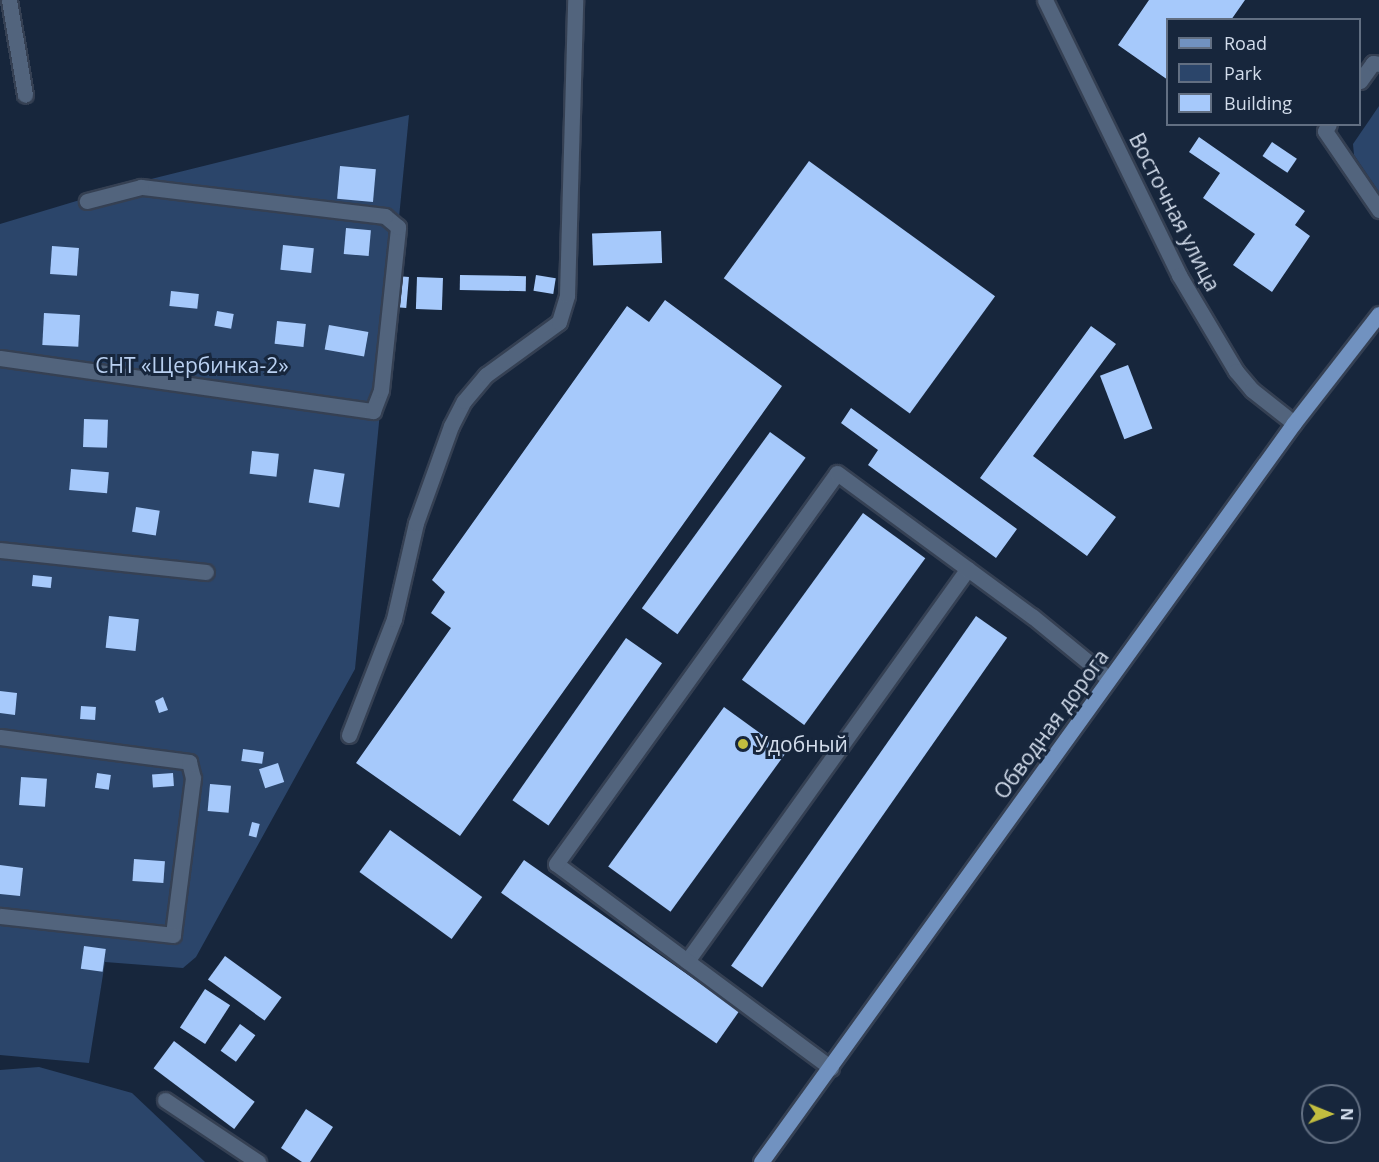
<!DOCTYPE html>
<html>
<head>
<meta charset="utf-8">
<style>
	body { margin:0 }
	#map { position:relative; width:1379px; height:1162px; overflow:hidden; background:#17263c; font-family:"Open Sans",sans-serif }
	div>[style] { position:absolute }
	.green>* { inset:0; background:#2b456a }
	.building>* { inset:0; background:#a6c9fb; transform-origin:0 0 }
	.roads { filter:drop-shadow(2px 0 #354053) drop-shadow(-2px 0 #354053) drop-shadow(0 2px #354053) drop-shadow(0 -2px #354053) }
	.minor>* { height:15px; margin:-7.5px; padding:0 7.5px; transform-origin:7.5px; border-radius:7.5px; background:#52647d }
	.major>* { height:15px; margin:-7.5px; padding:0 7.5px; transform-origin:7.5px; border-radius:7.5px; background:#7192c0 }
	.dots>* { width:16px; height:16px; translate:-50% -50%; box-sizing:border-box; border:3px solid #17263c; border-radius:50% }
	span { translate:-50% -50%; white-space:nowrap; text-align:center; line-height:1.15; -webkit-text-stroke:6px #17263c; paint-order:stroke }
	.street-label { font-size:21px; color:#d2dceb }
	.park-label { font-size:21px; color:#b9d0f1 }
	.poi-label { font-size:21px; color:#d2dceb }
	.left { translate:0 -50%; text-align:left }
	.legend { position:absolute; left:1166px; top:18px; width:195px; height:108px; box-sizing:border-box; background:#17263c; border:2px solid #626f82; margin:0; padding:8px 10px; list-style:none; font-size:18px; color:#d2dceb }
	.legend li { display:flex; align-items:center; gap:12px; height:30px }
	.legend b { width:30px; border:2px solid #626f82 }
	.north { position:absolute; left:1301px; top:1084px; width:60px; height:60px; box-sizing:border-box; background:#17263c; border:2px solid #626f82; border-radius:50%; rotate:91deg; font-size:16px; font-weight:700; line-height:24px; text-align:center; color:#d2dceb }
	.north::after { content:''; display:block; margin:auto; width:21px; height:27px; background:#c2bd3f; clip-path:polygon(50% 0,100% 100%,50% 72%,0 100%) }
</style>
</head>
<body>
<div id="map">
	<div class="green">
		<i style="clip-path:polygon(1379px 106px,1379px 192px,1354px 155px,1353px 144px)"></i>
		<i style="clip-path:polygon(409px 115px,355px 669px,196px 957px,183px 968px,105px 962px,89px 1063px,0 1055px,0 224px,143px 181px)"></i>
		<i style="clip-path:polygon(39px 1067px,132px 1093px,205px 1162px,0 1162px,0 1070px)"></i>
	</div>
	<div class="building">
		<i style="clip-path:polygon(1149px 0,1245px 0,1231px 20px,1168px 20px,1168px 80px,1118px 45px)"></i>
		<i style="clip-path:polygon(1199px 137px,1305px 211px,1295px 225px,1310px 236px,1272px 292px,1233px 265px,1255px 234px,1203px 198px,1220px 173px,1189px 152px)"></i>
		<i style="left:1272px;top:142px;width:30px;height:17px;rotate:34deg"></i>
		<i style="left:809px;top:161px;width:230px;height:145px;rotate:36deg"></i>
		<i style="left:340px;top:166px;width:36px;height:33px;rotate:5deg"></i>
		<i style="left:346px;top:228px;width:25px;height:26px;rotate:5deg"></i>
		<i style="left:661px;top:231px;width:32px;height:69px;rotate:88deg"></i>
		<i style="left:283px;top:245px;width:31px;height:25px;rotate:6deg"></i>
		<i style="left:52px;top:246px;width:27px;height:28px;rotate:4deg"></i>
		<i style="left:460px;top:275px;width:66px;height:15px;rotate:1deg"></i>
		<i style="left:536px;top:275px;width:20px;height:16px;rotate:9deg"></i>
		<i style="left:397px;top:276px;width:12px;height:31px;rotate:5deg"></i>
		<i style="left:417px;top:277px;width:26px;height:32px;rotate:2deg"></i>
		<i style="left:171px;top:291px;width:28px;height:15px;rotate:6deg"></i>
		<i style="clip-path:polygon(665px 300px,782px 386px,460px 836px,356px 763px,451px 628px,431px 613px,445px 592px,432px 580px,627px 306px,649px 322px)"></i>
		<i style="left:217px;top:311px;width:17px;height:15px;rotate:10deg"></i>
		<i style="left:44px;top:313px;width:36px;height:32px;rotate:3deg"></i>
		<i style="left:277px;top:321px;width:29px;height:23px;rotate:6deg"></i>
		<i style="left:329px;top:325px;width:40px;height:25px;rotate:10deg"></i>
		<i style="clip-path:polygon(1091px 326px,1116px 344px,1033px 456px,1116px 517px,1087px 556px,980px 478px)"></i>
		<i style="left:1128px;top:365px;width:68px;height:30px;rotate:69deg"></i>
		<i style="clip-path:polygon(851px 408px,1017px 529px,996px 558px,868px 465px,878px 450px,841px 423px)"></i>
		<i style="left:84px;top:419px;width:24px;height:28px;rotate:2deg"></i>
		<i style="left:770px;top:432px;width:44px;height:218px;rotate:36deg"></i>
		<i style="left:252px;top:451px;width:27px;height:23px;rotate:6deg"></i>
		<i style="left:71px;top:469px;width:38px;height:21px;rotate:5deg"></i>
		<i style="left:314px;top:469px;width:31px;height:34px;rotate:9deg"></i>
		<i style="left:136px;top:507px;width:24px;height:25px;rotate:9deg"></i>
		<i style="left:863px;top:513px;width:77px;height:206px;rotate:36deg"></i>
		<i style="left:33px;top:575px;width:19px;height:11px;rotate:6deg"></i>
		<i style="left:109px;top:616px;width:30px;height:32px;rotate:6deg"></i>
		<i style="left:976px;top:616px;width:38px;height:427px;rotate:35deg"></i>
		<i style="left:626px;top:638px;width:44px;height:198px;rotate:35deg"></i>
		<i style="clip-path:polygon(0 691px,17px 693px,15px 715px,0 713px)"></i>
		<i style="clip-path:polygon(163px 697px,168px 710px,159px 713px,155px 701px)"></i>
		<i style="left:81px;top:706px;width:15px;height:13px;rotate:4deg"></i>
		<i style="left:724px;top:707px;width:77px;height:197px;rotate:36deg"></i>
		<i style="left:243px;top:749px;width:21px;height:12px;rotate:8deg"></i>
		<i style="left:278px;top:763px;width:20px;height:20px;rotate:72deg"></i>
		<i style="left:97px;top:773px;width:14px;height:15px;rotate:8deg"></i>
		<i style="left:173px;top:773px;width:13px;height:21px;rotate:86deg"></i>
		<i style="left:21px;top:777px;width:26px;height:28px;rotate:4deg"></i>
		<i style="left:210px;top:784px;width:21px;height:27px;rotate:5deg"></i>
		<i style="left:252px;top:822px;width:8px;height:14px;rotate:14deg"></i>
		<i style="left:390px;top:830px;width:114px;height:52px;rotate:36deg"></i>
		<i style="left:134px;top:859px;width:31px;height:22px;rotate:4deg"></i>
		<i style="left:524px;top:860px;width:263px;height:40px;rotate:35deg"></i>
		<i style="clip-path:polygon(0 865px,23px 868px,20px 896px,0 894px)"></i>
		<i style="left:84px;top:946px;width:22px;height:23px;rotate:8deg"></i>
		<i style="left:225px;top:956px;width:70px;height:29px;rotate:36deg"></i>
		<i style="left:205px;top:989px;width:30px;height:46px;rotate:33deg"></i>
		<i style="left:240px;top:1024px;width:19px;height:33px;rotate:36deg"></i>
		<i style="left:174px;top:1041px;width:101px;height:34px;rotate:37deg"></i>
		<i style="clip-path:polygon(306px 1109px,333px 1127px,310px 1162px,302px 1162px,281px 1148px)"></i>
	</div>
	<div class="roads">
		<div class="minor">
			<i style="left:9px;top:0;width:96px;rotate:80.4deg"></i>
			<i style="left:1045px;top:0;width:306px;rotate:64deg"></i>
			<i style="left:1179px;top:275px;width:112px;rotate:59.3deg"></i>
			<i style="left:1236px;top:371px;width:25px;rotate:50deg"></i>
			<i style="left:1252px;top:390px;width:53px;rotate:38.2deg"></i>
			<i style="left:1360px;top:81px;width:22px;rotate:-54deg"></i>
			<i style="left:1373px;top:63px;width:6px;rotate:9deg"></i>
			<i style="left:1329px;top:124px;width:8px;rotate:120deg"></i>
			<i style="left:1325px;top:131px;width:96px;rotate:55.6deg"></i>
			<i style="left:0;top:358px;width:377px;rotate:8.1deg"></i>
			<i style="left:373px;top:411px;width:22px;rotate:-69deg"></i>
			<i style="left:381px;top:390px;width:164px;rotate:-84deg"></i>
			<i style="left:398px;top:227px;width:17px;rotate:-140deg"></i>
			<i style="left:385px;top:216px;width:246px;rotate:-173.2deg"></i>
			<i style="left:141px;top:187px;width:56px;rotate:165.5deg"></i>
			<i style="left:0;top:550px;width:207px;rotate:6.1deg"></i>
			<i style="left:349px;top:735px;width:124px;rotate:-68.8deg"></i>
			<i style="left:394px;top:619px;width:98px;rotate:-77.1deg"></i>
			<i style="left:416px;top:523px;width:103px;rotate:-70.2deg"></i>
			<i style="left:451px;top:426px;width:28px;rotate:-63deg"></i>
			<i style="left:464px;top:401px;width:34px;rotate:-50deg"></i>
			<i style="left:486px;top:375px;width:90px;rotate:-36deg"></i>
			<i style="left:559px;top:322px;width:28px;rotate:-73deg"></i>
			<i style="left:567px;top:295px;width:295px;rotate:-88.4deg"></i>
			<i style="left:0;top:737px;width:191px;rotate:7.5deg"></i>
			<i style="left:189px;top:762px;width:16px;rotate:76deg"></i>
			<i style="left:193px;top:778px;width:158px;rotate:97.3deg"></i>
			<i style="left:173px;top:935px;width:174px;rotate:-173.7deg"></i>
			<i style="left:687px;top:961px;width:482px;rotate:-54.4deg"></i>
			<i style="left:831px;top:1068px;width:342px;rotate:-143.4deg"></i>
			<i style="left:556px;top:864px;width:481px;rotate:-54.3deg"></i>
			<i style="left:837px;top:473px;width:242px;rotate:36.3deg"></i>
			<i style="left:1032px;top:616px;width:99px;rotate:39.3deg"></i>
			<i style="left:165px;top:1100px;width:112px;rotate:33.7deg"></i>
		</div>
		<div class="major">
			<i style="left:761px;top:1162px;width:911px;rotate:-54.2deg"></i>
			<i style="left:1294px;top:423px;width:138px;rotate:-52.1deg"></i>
		</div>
	</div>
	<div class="dots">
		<i style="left:743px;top:744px;background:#c2bd3f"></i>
	</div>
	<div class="street-label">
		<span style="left:1175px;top:212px;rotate:63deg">Восточная улица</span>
		<span style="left:1051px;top:724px;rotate:-54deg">Обводная дорога</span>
	</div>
	<div class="park-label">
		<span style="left:192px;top:365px">СНТ «Щербинка-2»</span>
	</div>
	<div class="poi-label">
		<span class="left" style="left:755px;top:744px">Удобный</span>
	</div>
	<ul class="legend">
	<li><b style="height:8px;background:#7192c0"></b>Road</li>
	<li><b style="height:16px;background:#2b456a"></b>Park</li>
	<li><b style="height:16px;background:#a6c9fb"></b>Building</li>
	</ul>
	<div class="north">N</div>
</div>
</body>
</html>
